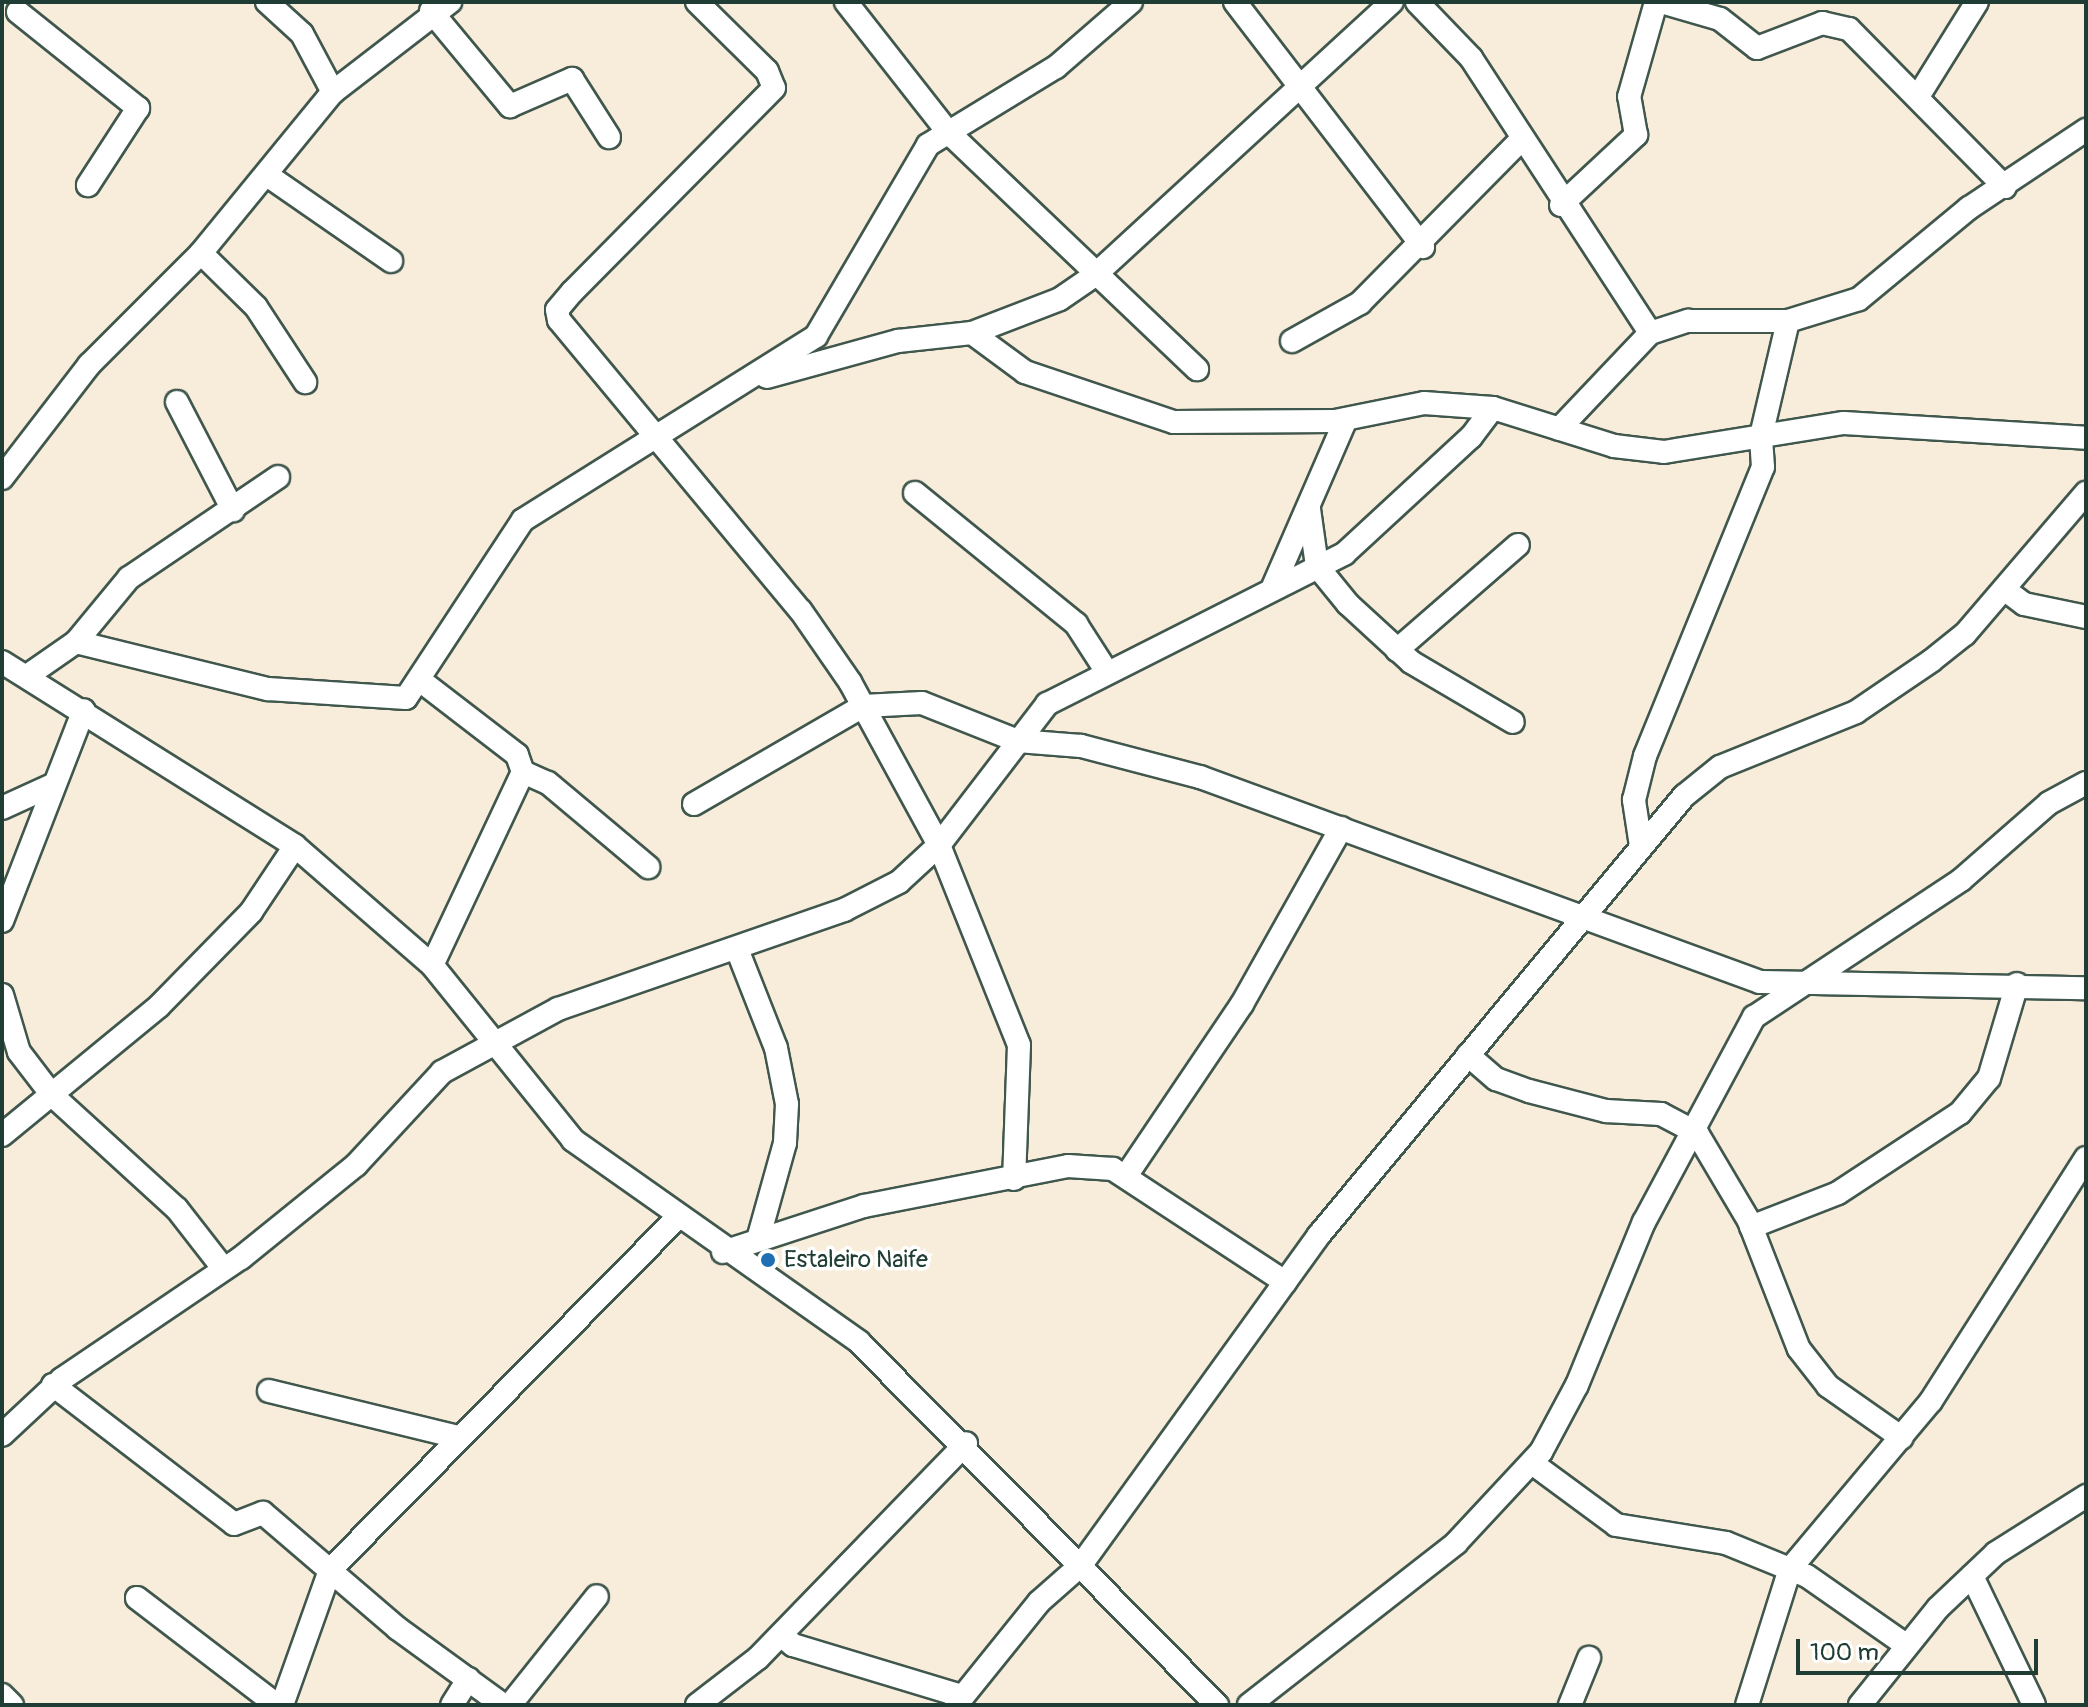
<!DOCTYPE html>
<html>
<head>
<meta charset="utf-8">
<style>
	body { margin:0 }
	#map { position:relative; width:2088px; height:1707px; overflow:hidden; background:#f8ecdb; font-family:Pangolin,sans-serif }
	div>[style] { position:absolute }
	.roads { filter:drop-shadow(2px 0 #40574d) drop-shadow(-2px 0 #40574d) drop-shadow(0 2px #40574d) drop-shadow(0 -2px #40574d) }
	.minor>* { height:22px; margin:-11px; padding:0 11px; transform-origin:11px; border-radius:11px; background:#fff }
	.dots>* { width:22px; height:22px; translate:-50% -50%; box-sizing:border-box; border:4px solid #fff; border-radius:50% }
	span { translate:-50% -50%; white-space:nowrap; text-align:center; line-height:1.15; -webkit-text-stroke:7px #fff; paint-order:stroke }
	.poi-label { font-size:24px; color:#1f3d34 }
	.left { translate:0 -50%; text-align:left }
	.frame { position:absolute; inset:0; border:4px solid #1f3d34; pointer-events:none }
	.scale { position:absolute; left:1796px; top:1639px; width:242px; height:36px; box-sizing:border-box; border:4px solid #1f3d34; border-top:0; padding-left:10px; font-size:24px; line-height:28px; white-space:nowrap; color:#1f3d34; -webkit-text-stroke:6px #fff; paint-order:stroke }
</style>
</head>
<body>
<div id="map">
	<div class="roads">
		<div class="minor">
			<i style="left:267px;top:2px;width:47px;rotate:42.4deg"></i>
			<i style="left:302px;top:34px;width:66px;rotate:61.9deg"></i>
			<i style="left:697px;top:2px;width:98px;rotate:44.6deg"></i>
			<i style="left:767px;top:71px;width:18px;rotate:68deg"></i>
			<i style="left:774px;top:88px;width:287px;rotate:134.7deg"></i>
			<i style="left:572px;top:292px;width:23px;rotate:130deg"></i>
			<i style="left:557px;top:310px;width:10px;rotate:79deg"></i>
			<i style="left:559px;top:320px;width:378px;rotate:50.3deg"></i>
			<i style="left:801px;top:611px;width:86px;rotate:55.4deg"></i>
			<i style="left:850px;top:682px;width:186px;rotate:61.4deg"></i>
			<i style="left:939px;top:845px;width:215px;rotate:68.2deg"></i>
			<i style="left:1019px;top:1045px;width:134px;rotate:92.1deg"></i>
			<i style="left:846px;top:2px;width:165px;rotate:51.9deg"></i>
			<i style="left:948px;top:132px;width:344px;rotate:43.6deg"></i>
			<i style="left:1235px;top:2px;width:309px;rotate:52.5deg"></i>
			<i style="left:1417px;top:2px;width:78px;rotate:46deg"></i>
			<i style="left:1471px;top:58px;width:328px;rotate:56.9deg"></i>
			<i style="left:1661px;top:2px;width:61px;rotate:16.1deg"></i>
			<i style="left:1720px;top:19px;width:47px;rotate:38.1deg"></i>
			<i style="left:1757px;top:48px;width:70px;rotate:-21deg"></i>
			<i style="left:1822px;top:23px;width:28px;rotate:13deg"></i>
			<i style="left:1849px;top:29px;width:222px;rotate:45.4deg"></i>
			<i style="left:431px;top:11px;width:124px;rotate:50.3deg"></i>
			<i style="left:510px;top:106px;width:68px;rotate:-23.5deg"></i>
			<i style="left:572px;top:79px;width:69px;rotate:57.5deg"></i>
			<i style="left:18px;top:12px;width:154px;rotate:38.7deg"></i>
			<i style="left:138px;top:108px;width:92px;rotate:123deg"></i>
			<i style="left:1919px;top:95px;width:110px;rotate:-58.1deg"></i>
			<i style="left:267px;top:175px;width:151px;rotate:34.7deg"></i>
			<i style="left:1561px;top:205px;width:103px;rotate:-43deg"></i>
			<i style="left:1636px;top:135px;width:39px;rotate:-100deg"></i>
			<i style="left:1629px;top:97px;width:99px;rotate:-74.1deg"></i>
			<i style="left:201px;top:253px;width:77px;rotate:44.5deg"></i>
			<i style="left:256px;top:307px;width:90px;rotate:56.8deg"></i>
			<i style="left:972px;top:333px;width:66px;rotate:36.3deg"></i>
			<i style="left:1025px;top:372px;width:157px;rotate:18.6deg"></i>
			<i style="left:1174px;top:422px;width:161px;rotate:-0.4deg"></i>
			<i style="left:1335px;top:421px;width:91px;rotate:-11.4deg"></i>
			<i style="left:1424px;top:403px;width:69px;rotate:4.1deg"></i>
			<i style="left:1493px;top:408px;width:127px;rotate:17.4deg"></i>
			<i style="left:1614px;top:446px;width:50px;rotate:6.8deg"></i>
			<i style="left:1664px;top:452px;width:182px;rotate:-9.2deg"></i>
			<i style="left:1844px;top:423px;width:242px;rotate:3.5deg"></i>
			<i style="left:1292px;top:341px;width:78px;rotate:-29.2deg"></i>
			<i style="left:1360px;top:303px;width:231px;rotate:-45.4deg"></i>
			<i style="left:767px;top:377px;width:136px;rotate:-15.4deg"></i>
			<i style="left:898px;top:341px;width:74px;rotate:-6.2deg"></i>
			<i style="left:972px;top:333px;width:94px;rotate:-21.1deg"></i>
			<i style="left:1060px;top:299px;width:42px;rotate:-34.4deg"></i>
			<i style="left:1095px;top:275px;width:403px;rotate:-42.6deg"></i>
			<i style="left:177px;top:402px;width:122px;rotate:62.6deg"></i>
			<i style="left:1559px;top:429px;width:132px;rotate:-46.5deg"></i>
			<i style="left:1650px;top:333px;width:40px;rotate:-18deg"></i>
			<i style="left:1688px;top:321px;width:100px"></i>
			<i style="left:1788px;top:321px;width:74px;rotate:-17.2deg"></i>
			<i style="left:1859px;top:299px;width:143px;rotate:-39.6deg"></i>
			<i style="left:1969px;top:208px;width:141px;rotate:-33.7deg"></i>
			<i style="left:2px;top:478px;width:143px;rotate:-52.4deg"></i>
			<i style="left:89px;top:365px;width:158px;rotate:-45deg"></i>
			<i style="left:201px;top:253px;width:208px;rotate:-50.7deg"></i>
			<i style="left:333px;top:92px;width:148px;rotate:-37.6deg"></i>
			<i style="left:915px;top:493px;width:208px;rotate:39.1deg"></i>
			<i style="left:1076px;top:624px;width:54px;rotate:57.2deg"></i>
			<i style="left:1309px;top:509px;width:58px;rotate:82deg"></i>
			<i style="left:1317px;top:566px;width:49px;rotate:50.8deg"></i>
			<i style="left:1348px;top:604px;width:86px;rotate:42.6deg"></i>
			<i style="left:1411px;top:662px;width:118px;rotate:30.5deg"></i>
			<i style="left:1273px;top:587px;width:183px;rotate:-66.5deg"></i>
			<i style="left:2004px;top:589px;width:25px;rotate:37deg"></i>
			<i style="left:2024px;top:604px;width:63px;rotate:11.8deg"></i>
			<i style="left:76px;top:642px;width:198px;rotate:13.8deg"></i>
			<i style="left:268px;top:689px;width:138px;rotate:3.7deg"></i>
			<i style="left:406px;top:698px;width:213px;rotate:-56.7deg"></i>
			<i style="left:523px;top:520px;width:346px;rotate:-32.1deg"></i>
			<i style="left:816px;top:336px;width:221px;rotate:-59.6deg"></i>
			<i style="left:928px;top:145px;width:150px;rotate:-31.4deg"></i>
			<i style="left:1056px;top:67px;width:99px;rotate:-40.9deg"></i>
			<i style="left:1397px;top:650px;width:160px;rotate:-41deg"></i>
			<i style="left:2px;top:662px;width:346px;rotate:32.1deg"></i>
			<i style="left:295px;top:846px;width:181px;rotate:41deg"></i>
			<i style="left:432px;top:965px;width:225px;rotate:51.1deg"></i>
			<i style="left:573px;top:1140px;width:350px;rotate:35.2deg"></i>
			<i style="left:859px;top:1342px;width:510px;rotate:45.4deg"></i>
			<i style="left:27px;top:676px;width:60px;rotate:-34.8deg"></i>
			<i style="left:76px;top:642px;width:83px;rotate:-50.4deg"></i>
			<i style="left:129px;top:578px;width:180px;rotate:-34.1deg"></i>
			<i style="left:421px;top:681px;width:121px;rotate:37.6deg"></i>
			<i style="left:517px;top:755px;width:18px;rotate:71deg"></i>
			<i style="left:523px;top:772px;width:213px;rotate:115.2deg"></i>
			<i style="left:523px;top:772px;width:27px;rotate:24deg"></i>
			<i style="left:548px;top:783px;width:131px;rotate:40deg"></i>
			<i style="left:694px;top:804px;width:195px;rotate:-30.1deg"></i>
			<i style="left:863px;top:706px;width:59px;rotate:-2.9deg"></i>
			<i style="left:922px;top:703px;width:103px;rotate:21.6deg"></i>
			<i style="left:1018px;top:741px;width:63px;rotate:4.5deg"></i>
			<i style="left:1081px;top:746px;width:123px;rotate:14.6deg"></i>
			<i style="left:1200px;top:777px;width:596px;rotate:20.11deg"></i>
			<i style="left:1760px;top:982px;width:326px;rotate:1.1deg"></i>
			<i style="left:2px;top:808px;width:53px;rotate:-24.6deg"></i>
			<i style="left:1641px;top:846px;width:47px;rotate:-98.7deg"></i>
			<i style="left:1634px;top:800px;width:45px;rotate:-76deg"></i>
			<i style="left:1645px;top:756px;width:312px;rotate:-67.8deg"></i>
			<i style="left:1763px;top:467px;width:31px;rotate:-94deg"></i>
			<i style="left:1761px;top:436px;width:118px;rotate:-76.8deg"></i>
			<i style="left:2px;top:921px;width:226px;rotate:-68.8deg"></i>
			<i style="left:737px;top:949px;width:106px;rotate:68.5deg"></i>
			<i style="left:776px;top:1048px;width:57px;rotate:78.9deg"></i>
			<i style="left:787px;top:1104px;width:39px;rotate:93deg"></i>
			<i style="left:785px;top:1143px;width:101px;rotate:105.6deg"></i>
			<i style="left:2px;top:995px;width:59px;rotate:73.4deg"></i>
			<i style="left:19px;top:1052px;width:54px;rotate:52.5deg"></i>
			<i style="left:52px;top:1095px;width:169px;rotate:42.4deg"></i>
			<i style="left:177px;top:1209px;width:75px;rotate:52.1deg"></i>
			<i style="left:1468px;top:1055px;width:37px;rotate:41deg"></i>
			<i style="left:1496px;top:1079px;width:35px;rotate:20deg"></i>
			<i style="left:1529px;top:1091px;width:80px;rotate:14.6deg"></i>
			<i style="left:1606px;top:1111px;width:55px;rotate:3.1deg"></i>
			<i style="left:1661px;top:1114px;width:41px;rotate:27.8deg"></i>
			<i style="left:1697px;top:1133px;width:102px;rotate:59.4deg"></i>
			<i style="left:1749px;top:1221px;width:137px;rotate:68.7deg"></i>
			<i style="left:1799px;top:1349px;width:47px;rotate:51.9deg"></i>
			<i style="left:1828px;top:1386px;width:90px;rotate:35.1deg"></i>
			<i style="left:2px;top:1135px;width:203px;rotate:-39.4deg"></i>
			<i style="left:159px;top:1006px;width:132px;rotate:-45.6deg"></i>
			<i style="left:251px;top:912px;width:79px;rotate:-56.3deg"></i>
			<i style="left:1126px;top:1176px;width:207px;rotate:-56deg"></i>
			<i style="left:1242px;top:1004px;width:202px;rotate:-60.6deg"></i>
			<i style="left:1751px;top:1227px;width:93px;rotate:-21.3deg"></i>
			<i style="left:1838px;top:1193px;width:146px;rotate:-33.3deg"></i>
			<i style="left:1960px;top:1113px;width:45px;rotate:-50.4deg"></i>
			<i style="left:1989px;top:1078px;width:98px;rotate:-73.4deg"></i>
			<i style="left:723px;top:1252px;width:148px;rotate:-18.1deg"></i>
			<i style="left:864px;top:1206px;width:208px;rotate:-11.1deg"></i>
			<i style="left:1068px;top:1166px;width:45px;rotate:3.8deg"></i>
			<i style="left:1113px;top:1169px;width:206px;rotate:33.3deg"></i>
			<i style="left:53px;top:1385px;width:228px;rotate:37.5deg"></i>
			<i style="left:234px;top:1524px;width:31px;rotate:-21deg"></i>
			<i style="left:263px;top:1513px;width:177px;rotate:40.6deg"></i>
			<i style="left:397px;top:1628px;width:131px;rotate:36deg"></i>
			<i style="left:269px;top:1391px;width:195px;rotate:13.7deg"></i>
			<i style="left:2px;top:1435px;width:82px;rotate:-43deg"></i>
			<i style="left:62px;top:1379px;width:216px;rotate:-34.1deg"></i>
			<i style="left:241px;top:1258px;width:148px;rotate:-39deg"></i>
			<i style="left:356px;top:1165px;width:127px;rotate:-47.2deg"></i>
			<i style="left:442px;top:1072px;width:132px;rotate:-28.5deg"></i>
			<i style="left:558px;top:1009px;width:303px;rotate:-19.1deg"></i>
			<i style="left:844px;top:910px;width:62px;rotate:-27deg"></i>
			<i style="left:899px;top:882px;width:54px;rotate:-42.8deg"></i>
			<i style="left:939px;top:845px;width:178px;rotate:-52.5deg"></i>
			<i style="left:1047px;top:704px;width:333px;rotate:-26.8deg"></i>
			<i style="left:1344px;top:554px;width:173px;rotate:-42.7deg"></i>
			<i style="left:1471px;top:437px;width:36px;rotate:-53deg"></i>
			<i style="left:1532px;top:1463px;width:104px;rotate:36.4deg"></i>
			<i style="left:1616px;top:1525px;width:111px;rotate:9.3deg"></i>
			<i style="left:1726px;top:1543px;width:87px;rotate:22.2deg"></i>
			<i style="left:1807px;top:1576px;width:121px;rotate:34.9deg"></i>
			<i style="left:1972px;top:1576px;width:143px;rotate:64.3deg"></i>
			<i style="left:137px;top:1598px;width:176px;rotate:37.4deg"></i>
			<i style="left:781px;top:1635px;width:16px;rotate:40deg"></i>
			<i style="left:793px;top:1645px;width:177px;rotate:16.8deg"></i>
			<i style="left:2px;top:1695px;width:14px;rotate:45deg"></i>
			<i style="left:282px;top:1705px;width:143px;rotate:-70.4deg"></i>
			<i style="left:330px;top:1570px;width:494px;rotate:-45.4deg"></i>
			<i style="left:452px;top:1705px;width:31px;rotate:-58deg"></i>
			<i style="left:510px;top:1705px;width:139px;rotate:-51.4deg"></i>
			<i style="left:697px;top:1705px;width:77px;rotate:-37.6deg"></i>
			<i style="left:758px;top:1658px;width:299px;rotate:-45.9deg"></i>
			<i style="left:956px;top:1705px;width:132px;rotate:-51.1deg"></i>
			<i style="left:1039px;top:1602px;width:56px;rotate:-41.4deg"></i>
			<i style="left:1081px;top:1565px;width:407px;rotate:-54.2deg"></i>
			<i style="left:1319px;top:1235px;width:571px;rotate:-50.26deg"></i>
			<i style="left:1684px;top:796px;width:46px;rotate:-38.9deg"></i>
			<i style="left:1720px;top:767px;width:147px;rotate:-22deg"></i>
			<i style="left:1856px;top:712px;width:91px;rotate:-34.2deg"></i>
			<i style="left:1931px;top:661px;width:43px;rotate:-38.5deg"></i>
			<i style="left:1965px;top:634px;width:186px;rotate:-49.4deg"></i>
			<i style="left:1249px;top:1705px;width:263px;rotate:-38deg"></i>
			<i style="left:1456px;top:1543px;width:125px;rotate:-47deg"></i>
			<i style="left:1541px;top:1452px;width:76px;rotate:-61.8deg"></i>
			<i style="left:1577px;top:1385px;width:176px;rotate:-67.7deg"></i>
			<i style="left:1644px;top:1222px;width:233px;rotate:-61.8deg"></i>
			<i style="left:1754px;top:1017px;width:248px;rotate:-33.5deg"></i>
			<i style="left:1961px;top:880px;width:117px;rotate:-41.2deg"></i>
			<i style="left:2049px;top:803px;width:42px;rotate:-28.4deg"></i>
			<i style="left:1570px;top:1705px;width:51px;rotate:-68deg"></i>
			<i style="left:1747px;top:1705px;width:143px;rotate:-72.5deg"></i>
			<i style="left:1790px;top:1569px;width:219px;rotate:-50deg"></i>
			<i style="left:1931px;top:1401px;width:288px;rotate:-57.5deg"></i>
			<i style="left:1860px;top:1705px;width:124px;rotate:-51.2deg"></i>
			<i style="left:1938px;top:1608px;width:80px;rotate:-43.5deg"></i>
			<i style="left:1996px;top:1553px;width:107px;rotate:-32.3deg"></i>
		</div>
	</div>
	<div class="dots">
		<i style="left:768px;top:1260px;background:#1f6fb2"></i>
	</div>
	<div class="poi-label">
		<span class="left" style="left:784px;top:1260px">Estaleiro Naife</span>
	</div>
	<div class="frame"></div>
	<div class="scale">100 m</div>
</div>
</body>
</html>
